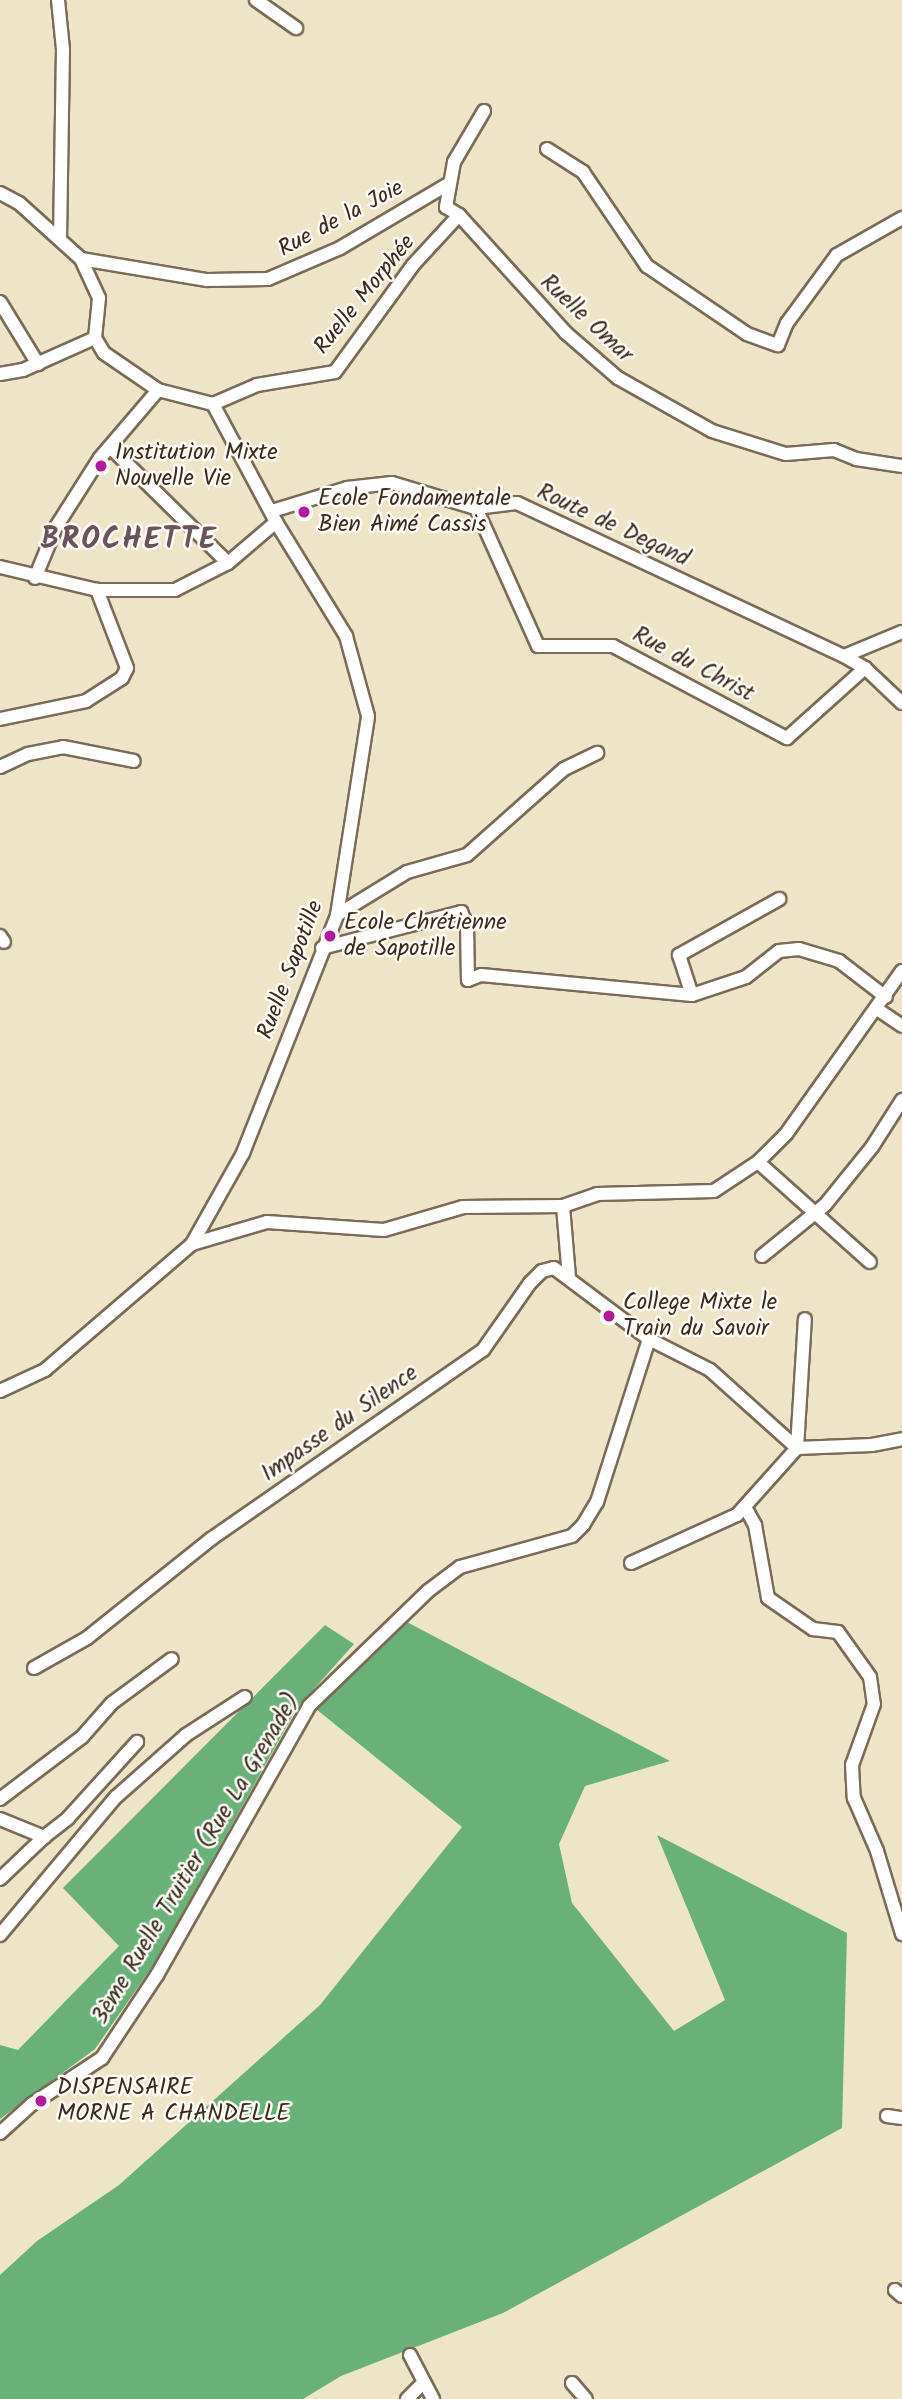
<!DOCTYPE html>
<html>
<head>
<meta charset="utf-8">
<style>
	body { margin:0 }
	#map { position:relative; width:902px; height:2399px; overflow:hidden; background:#eee4c7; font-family:Kalam,sans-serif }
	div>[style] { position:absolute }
	.forest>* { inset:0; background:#68b27a }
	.roads { filter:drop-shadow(2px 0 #7a6b59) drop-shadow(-2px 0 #7a6b59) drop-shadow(0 2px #7a6b59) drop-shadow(0 -2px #7a6b59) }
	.street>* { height:12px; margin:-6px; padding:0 6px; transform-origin:6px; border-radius:6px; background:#fff }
	.dots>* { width:19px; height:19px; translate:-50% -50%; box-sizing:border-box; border:4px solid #fdfcf7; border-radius:50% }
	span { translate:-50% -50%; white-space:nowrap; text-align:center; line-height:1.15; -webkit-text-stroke:5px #fdfcf7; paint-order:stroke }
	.street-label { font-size:23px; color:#3b2a1e }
	.poi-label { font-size:23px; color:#3b2a1e }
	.left { translate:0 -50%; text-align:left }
	.district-label { font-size:30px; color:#69545b; font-weight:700; letter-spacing:2px }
</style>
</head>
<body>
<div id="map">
	<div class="forest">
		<i style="clip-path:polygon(405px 1621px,670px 1761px,585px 1786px,559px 1844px,572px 1903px,674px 2031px,725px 2000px,657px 1835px,847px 1933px,842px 2128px,503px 2313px,341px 2376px,303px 2399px,0 2399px,0 2275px,37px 2241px,119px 2185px,320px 2005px,462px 1827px,316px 1709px)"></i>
		<i style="clip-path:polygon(325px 1625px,354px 1644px,297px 1708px,154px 1964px,95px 2049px,0 2119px,0 2045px,18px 2050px,119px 1946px,63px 1888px)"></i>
	</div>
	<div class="roads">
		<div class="street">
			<i style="left:58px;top:0;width:49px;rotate:84.2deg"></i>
			<i style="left:63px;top:49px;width:189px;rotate:90.9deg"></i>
			<i style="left:256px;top:0;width:49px;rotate:35deg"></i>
			<i style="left:484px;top:111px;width:59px;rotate:120.5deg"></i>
			<i style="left:454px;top:162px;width:46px;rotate:100.1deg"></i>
			<i style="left:446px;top:207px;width:15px;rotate:32deg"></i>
			<i style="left:459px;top:215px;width:159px;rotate:47.8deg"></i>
			<i style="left:566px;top:333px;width:69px;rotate:40.9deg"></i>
			<i style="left:618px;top:378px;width:108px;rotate:29.4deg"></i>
			<i style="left:712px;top:431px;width:77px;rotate:17.3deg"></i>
			<i style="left:786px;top:454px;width:48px;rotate:-4.8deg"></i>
			<i style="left:834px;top:450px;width:24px;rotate:22deg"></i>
			<i style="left:856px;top:459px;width:47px;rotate:8.7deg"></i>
			<i style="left:547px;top:149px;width:43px;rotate:32.6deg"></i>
			<i style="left:583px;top:172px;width:114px;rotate:55.8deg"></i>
			<i style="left:647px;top:266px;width:121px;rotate:34.2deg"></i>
			<i style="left:747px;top:334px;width:33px;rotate:20deg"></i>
			<i style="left:778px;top:345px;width:24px;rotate:-68deg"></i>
			<i style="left:787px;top:323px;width:84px;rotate:-53.7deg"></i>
			<i style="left:837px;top:255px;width:75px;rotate:-29.6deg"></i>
			<i style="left:0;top:193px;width:21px;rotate:28deg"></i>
			<i style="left:19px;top:203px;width:84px;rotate:42.1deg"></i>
			<i style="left:81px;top:259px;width:43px;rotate:65.2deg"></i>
			<i style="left:99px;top:298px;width:40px;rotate:95.7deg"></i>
			<i style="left:95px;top:338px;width:17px;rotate:59deg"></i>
			<i style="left:104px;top:353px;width:65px;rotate:34.4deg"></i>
			<i style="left:158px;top:390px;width:57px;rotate:14.3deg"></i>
			<i style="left:81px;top:259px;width:128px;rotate:9.5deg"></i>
			<i style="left:207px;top:280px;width:61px;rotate:-0.9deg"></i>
			<i style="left:268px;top:279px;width:78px;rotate:-23.3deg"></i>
			<i style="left:340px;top:248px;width:128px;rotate:-30.6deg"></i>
			<i style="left:0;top:302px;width:73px;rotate:58.5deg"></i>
			<i style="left:0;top:374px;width:23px;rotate:-10deg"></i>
			<i style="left:23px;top:370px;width:79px;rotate:-24deg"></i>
			<i style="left:213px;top:404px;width:48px;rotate:-23.4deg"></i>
			<i style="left:257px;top:385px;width:79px;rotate:-9.5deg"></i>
			<i style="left:335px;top:372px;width:132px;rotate:-53.9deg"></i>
			<i style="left:413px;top:265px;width:68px;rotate:-47.4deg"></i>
			<i style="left:110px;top:447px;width:165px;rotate:44.5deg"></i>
			<i style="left:476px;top:508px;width:151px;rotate:65.8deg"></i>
			<i style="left:538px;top:646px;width:75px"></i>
			<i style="left:613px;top:646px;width:197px;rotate:27.9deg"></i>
			<i style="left:787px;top:738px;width:105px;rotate:-41.9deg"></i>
			<i style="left:272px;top:511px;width:78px;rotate:-17deg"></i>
			<i style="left:347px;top:488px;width:45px;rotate:-6.3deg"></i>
			<i style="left:392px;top:483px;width:88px;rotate:16.6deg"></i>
			<i style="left:476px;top:508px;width:41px;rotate:-7deg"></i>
			<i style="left:517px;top:503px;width:361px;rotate:25.1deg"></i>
			<i style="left:844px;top:656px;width:24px;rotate:30deg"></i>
			<i style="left:865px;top:668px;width:51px;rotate:43.4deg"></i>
			<i style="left:0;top:567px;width:100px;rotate:13.3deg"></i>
			<i style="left:97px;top:590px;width:78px"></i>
			<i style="left:175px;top:590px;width:59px;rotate:-27deg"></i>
			<i style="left:228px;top:563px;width:63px;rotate:-40.5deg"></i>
			<i style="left:35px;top:578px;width:55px;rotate:-67.6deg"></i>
			<i style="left:56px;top:527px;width:82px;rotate:-57.5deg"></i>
			<i style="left:100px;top:458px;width:89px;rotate:-49.5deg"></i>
			<i style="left:844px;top:656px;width:63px;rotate:-22.5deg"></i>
			<i style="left:0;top:719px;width:88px;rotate:-11.8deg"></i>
			<i style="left:86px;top:701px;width:43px;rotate:-32.6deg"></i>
			<i style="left:122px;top:678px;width:11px;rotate:-63deg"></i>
			<i style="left:127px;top:668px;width:84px;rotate:-111deg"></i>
			<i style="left:0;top:767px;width:31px;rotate:-25deg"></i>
			<i style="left:28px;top:754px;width:36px;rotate:-11deg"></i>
			<i style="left:63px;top:747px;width:72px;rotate:11.2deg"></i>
			<i style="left:337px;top:915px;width:82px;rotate:-31.6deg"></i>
			<i style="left:407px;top:872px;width:62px;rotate:-15.8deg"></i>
			<i style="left:467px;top:855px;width:130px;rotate:-41.6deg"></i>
			<i style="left:564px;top:769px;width:37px;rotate:-26deg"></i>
			<i style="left:0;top:936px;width:7px;rotate:56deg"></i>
			<i style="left:322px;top:948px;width:144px;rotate:-14.5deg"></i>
			<i style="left:461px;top:912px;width:14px;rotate:65deg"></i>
			<i style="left:467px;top:925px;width:55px;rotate:89deg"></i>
			<i style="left:468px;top:980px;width:14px;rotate:-21deg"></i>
			<i style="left:481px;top:975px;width:212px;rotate:5.4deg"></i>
			<i style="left:692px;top:995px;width:57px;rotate:-18.4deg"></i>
			<i style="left:746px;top:977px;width:42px;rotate:-38.2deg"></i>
			<i style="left:779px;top:951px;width:20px;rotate:-6deg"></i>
			<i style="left:799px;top:949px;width:42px;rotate:16.7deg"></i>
			<i style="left:839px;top:961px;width:59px;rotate:37.5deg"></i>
			<i style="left:692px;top:995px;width:42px;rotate:-108deg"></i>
			<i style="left:679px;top:955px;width:115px;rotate:-29.2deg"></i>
			<i style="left:877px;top:1009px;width:30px;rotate:34deg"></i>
			<i style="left:758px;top:1162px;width:150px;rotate:41.8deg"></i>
			<i style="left:563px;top:1206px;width:71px;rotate:85.2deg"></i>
			<i style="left:192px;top:1244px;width:78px;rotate:-16.3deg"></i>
			<i style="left:267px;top:1222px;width:117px;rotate:3.9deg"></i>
			<i style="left:384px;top:1230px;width:82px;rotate:-16.2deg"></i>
			<i style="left:463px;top:1207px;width:100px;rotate:-0.6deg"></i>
			<i style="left:563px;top:1206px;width:36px;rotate:-19deg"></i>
			<i style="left:597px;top:1194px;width:117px;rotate:-1.5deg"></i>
			<i style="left:714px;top:1191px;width:53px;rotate:-33.4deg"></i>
			<i style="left:758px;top:1162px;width:40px;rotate:-45deg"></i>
			<i style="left:786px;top:1134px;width:200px;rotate:-54.6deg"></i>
			<i style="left:762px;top:1256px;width:81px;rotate:-39deg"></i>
			<i style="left:825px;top:1205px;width:75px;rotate:-51deg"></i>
			<i style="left:872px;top:1147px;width:56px;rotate:-57.4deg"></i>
			<i style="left:0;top:1391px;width:50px;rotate:-25deg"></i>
			<i style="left:45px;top:1370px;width:194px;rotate:-40.6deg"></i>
			<i style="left:192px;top:1244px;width:104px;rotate:-60.7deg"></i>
			<i style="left:243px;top:1153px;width:256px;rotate:-68.4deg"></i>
			<i style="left:337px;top:915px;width:201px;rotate:-81.1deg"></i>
			<i style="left:368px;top:716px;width:83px;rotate:-105.4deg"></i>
			<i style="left:346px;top:636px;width:134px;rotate:-121.6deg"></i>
			<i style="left:276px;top:522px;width:134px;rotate:-118.1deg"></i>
			<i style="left:745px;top:1507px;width:21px;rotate:61deg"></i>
			<i style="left:755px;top:1525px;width:74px;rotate:79.9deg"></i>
			<i style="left:768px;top:1598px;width:55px;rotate:34.6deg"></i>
			<i style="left:813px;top:1629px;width:25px;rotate:7deg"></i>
			<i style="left:838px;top:1632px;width:55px;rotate:54.6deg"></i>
			<i style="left:870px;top:1677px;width:27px;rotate:82deg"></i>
			<i style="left:874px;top:1704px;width:65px;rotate:109.8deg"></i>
			<i style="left:852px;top:1765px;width:33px;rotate:87deg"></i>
			<i style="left:854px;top:1798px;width:58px;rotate:66.5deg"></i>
			<i style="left:877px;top:1851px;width:87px;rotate:73.2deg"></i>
			<i style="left:631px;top:1563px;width:116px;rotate:-24.4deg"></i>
			<i style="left:737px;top:1515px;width:90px;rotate:-48.2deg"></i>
			<i style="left:797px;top:1448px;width:129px;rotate:-86.5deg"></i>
			<i style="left:34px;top:1668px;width:61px;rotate:-29.5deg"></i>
			<i style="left:87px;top:1638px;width:159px;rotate:-38.6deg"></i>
			<i style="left:211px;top:1539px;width:331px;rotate:-34.8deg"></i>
			<i style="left:483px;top:1350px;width:82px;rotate:-55deg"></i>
			<i style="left:530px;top:1283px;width:17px;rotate:-45deg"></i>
			<i style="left:542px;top:1271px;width:12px;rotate:-14deg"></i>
			<i style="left:554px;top:1268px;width:119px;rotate:36.8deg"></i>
			<i style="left:649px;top:1339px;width:68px;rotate:26.9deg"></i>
			<i style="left:710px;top:1370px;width:117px;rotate:41.9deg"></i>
			<i style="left:797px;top:1448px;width:75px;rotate:-2.3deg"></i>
			<i style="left:872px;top:1445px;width:31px;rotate:-11deg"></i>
			<i style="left:0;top:1799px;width:103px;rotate:-37.1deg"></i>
			<i style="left:82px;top:1737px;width:45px;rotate:-48.6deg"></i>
			<i style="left:112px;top:1703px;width:74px;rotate:-36.3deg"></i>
			<i style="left:0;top:1819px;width:48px;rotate:22.2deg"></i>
			<i style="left:44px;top:1837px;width:31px;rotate:-38deg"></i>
			<i style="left:68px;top:1818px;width:103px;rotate:-47.8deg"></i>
			<i style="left:0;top:1879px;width:61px;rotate:-43.7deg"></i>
			<i style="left:0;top:1935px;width:180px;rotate:-50deg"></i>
			<i style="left:116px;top:1797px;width:94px;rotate:-41.5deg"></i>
			<i style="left:186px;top:1735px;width:70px;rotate:-32.8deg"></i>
			<i style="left:887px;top:2116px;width:15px;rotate:8deg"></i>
			<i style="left:0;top:2133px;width:43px;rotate:-42.2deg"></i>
			<i style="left:32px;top:2104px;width:84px;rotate:-33.3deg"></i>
			<i style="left:102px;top:2058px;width:100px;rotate:-56.5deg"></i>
			<i style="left:157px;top:1975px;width:309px;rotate:-60.5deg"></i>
			<i style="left:309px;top:1706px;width:165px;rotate:-44deg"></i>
			<i style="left:428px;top:1591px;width:40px;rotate:-37deg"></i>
			<i style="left:460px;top:1567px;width:116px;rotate:-15.5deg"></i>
			<i style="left:572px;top:1536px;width:16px;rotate:-45deg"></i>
			<i style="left:583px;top:1525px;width:27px;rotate:-59deg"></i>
			<i style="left:597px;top:1502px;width:171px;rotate:-72.3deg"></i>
			<i style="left:895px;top:2290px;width:9px;rotate:41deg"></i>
			<i style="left:410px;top:2355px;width:50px;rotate:62.4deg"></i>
			<i style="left:572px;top:2383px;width:21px;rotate:49deg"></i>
			<i style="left:407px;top:2399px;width:23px;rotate:-45deg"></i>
		</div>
	</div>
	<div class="dots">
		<i style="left:101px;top:466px;background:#b5179e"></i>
		<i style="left:304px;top:512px;background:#b5179e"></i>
		<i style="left:330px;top:936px;background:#b5179e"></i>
		<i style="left:609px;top:1316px;background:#b5179e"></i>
		<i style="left:41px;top:2101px;background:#b5179e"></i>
	</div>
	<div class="street-label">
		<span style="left:341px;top:219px;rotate:-28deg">Rue de la Joie</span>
		<span style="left:365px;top:295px;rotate:-51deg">Ruelle Morphée</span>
		<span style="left:586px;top:319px;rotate:43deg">Ruelle Omar</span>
		<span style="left:613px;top:526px;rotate:25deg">Route de Degand</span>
		<span style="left:693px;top:665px;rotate:28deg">Rue du Christ</span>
		<span style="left:291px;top:970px;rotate:-69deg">Ruelle Sapotille</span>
		<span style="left:340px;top:1424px;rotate:-35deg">Impasse du Silence</span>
		<span style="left:197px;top:1859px;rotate:-59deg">3ème Ruelle Truitier (Rue La Grenade)</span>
	</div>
	<div class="poi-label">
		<span class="left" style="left:115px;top:466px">Institution Mixte<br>Nouvelle Vie</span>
		<span class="left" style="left:318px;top:512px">Ecole Fondamentale<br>Bien Aimé Cassis</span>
		<span class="left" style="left:344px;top:936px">Ecole Chrétienne<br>de Sapotille</span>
		<span class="left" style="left:623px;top:1316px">College Mixte le<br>Train du Savoir</span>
		<span class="left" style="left:57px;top:2101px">DISPENSAIRE<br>MORNE A CHANDELLE</span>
	</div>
	<div class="district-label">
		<span style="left:129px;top:540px">BROCHETTE</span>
	</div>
</div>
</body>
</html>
